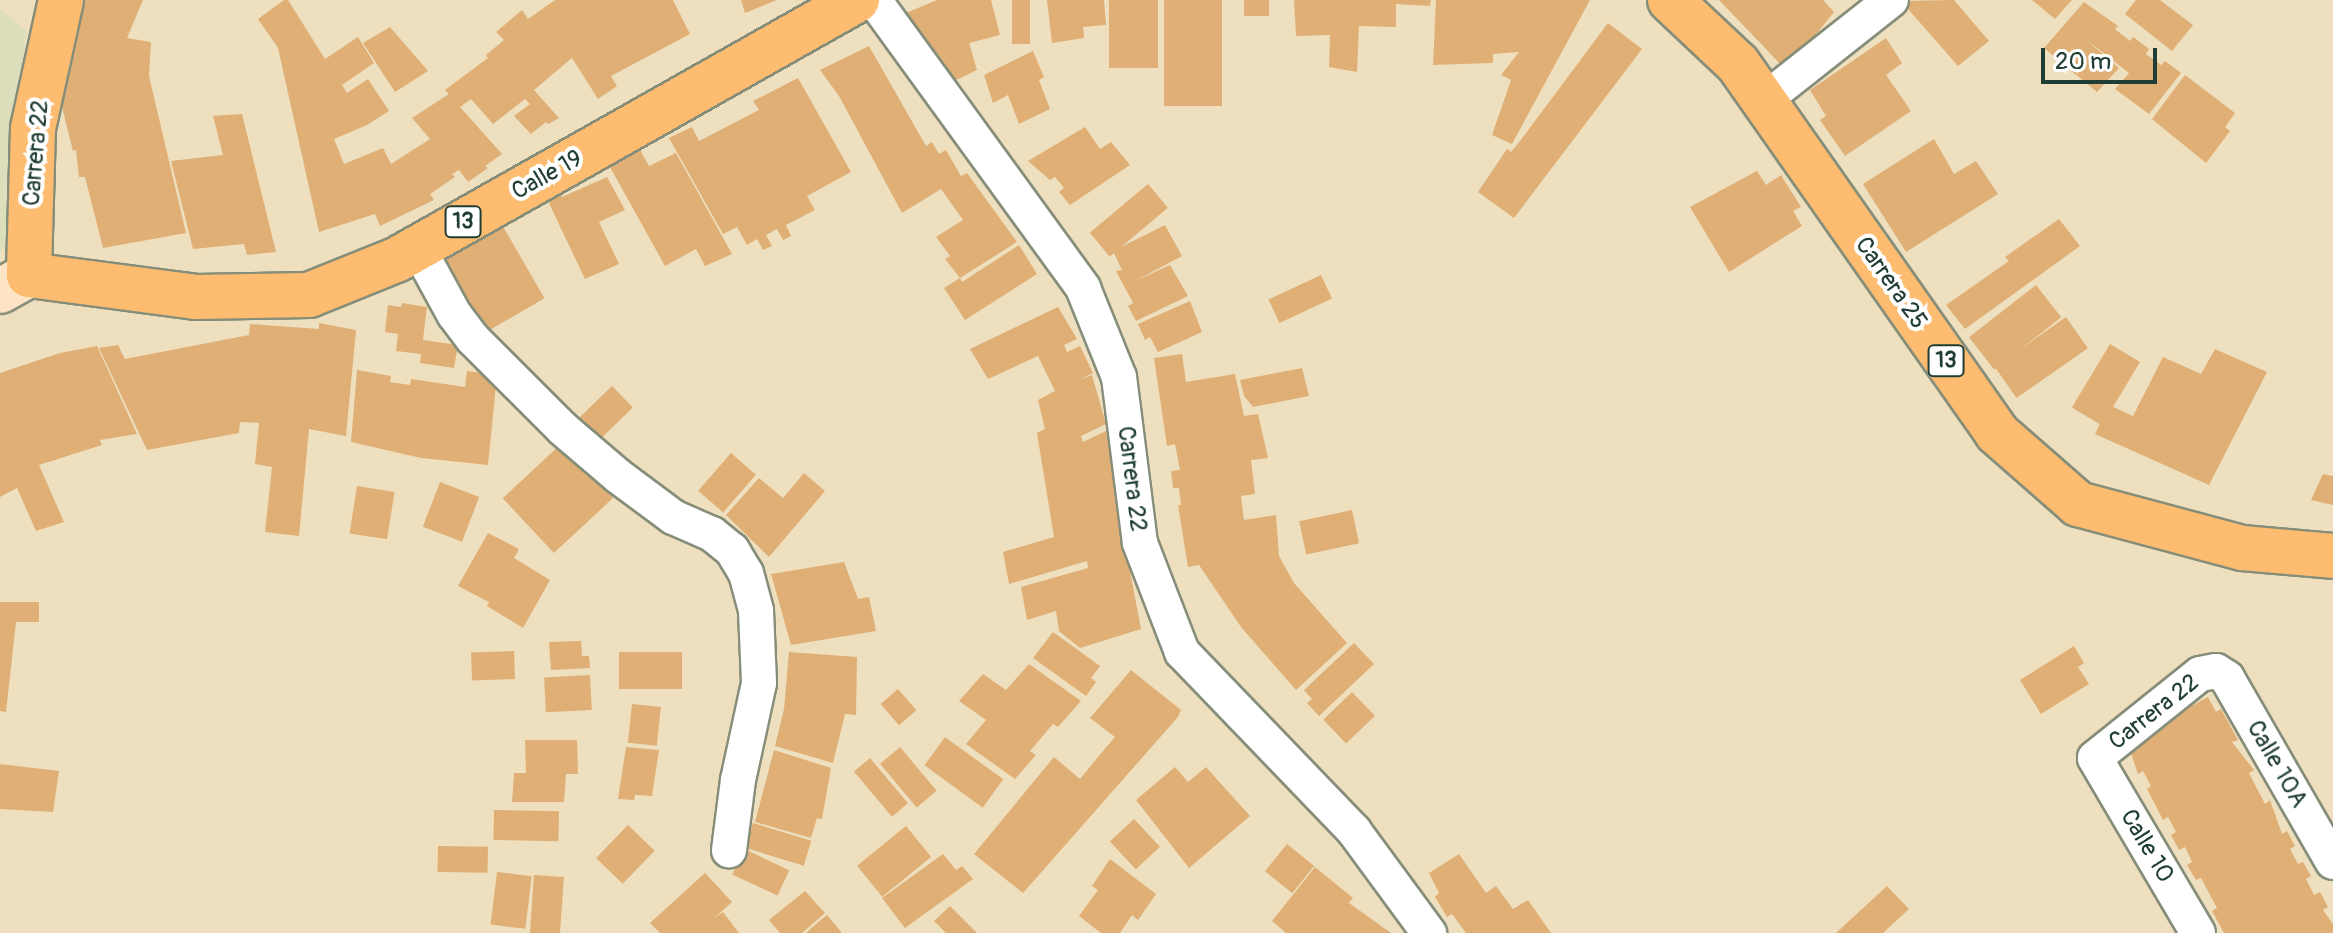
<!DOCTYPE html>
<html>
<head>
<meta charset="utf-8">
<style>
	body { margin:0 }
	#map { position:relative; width:2333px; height:933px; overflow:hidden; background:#eee0bf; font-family:Pangolin,sans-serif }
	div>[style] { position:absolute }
	.built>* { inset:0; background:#dcdebc }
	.building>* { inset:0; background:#dfaf76; transform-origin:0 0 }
	.roads { filter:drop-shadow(2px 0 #868e7a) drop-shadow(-2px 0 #868e7a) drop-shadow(0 2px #868e7a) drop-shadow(0 -2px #868e7a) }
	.street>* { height:34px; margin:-17px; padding:0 17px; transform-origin:17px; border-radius:17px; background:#fff }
	.secondary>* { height:44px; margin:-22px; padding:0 22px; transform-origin:22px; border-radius:22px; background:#fee4c5 }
	.primary>* { height:44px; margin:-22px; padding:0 22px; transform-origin:22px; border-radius:22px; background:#fdbc6f }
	span { translate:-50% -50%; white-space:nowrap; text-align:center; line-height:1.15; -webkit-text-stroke:8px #fff; paint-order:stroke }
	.shield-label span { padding:2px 6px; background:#fff; border:2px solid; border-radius:6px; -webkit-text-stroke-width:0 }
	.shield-label { font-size:22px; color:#1f3d34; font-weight:700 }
	.street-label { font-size:24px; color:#1f3d34 }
	.scale { position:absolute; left:2041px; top:48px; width:116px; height:36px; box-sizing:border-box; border:4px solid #1f3d34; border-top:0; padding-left:10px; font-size:24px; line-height:28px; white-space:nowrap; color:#1f3d34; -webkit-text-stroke:6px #fff; paint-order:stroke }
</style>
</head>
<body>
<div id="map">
	<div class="built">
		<i style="clip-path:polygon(0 9px,27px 31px,13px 123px,7px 247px,0 251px)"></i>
	</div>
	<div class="building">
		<i style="clip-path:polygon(77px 0,143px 0,127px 38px,151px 42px,149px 76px,186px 233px,103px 248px,85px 177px,79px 177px,76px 150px,73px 151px,58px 91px)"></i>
		<i style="clip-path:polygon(284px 0,288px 0,325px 59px,358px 37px,374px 63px,342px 85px,347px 93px,368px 79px,389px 111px,367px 125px,334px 139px,344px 164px,383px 148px,391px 164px,430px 139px,412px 118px,449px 94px,445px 90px,488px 58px,486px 55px,504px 40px,496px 32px,522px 10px,528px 19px,555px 0,673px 0,690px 34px,611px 76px,617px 86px,598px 99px,572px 58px,534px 90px,559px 118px,548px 124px,546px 122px,531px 134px,514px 116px,530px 104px,525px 99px,493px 124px,471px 99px,460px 107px,502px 154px,485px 166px,488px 168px,468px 182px,459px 170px,452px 174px,455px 177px,430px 194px,434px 200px,380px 226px,375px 214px,319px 232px,278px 48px,258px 19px)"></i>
		<i style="clip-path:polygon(741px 0,777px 0,745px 13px)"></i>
		<i style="clip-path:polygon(937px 0,991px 0,1000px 35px,969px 43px,977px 70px,946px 85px,917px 40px,906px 13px)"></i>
		<i style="left:1012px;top:0;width:18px;height:44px"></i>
		<i style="clip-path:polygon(1047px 0,1104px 0,1106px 25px,1083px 27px,1084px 38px,1052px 43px)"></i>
		<i style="left:1109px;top:0;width:49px;height:68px"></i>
		<i style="left:1164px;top:0;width:58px;height:106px"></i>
		<i style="left:1244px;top:0;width:25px;height:16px"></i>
		<i style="clip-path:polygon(1294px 0,1431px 0,1430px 6px,1396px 4px,1396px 27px,1359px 26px,1357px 72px,1329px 67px,1330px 35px,1296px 36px)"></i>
		<i style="clip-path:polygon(1436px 0,1590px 0,1512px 144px,1492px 135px,1511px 80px,1501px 75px,1519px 52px,1493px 54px,1493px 63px,1433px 65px)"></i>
		<i style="clip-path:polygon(1719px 0,1823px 0,1834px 12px,1787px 71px)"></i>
		<i style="clip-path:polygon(1954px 0,1989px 41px,1958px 66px,1901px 1px)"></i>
		<i style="clip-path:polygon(2032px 0,2072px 0,2055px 19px)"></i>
		<i style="clip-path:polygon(2136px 0,2160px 0,2193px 25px,2172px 51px,2125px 14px)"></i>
		<i style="clip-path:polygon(2084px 2px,2118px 26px,2115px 29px,2130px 41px,2133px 37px,2149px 49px,2146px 54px,2161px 65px,2165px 61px,2181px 73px,2149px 114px,2115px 89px,2129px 73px,2084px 38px,2119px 68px,2097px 92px,2044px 48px)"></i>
		<i style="clip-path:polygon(1608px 23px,1642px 49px,1514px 218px,1478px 192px,1507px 149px,1511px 152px,1520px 141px)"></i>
		<i style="clip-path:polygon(390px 27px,428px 71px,395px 92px,363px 43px)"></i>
		<i style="clip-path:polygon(1886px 38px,1902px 63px,1886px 75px,1911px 111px,1845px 156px,1820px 120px,1826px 116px,1810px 90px)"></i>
		<i style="clip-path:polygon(869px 46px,926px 146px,932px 142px,939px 154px,946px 150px,961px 176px,967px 173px,1017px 242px,960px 278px,945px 259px,950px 256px,936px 237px,963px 220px,941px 189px,902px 213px,839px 96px,820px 70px)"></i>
		<i style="clip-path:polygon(1033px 51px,1044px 77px,1039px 80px,1050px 109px,1019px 124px,1008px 95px,993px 103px,984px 75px)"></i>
		<i style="clip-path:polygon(2185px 75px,2235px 113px,2225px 127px,2230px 131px,2206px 163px,2152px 119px)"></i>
		<i style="clip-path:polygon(798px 78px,851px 172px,807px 196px,815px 210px,786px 225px,791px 236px,783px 240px,777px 229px,766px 235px,772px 246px,763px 250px,757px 239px,747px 245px,737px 227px,723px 234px,669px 138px,692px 127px,699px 141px,759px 110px,753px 101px)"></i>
		<i style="clip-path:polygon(242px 114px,276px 252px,247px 255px,244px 244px,193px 249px,171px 161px,223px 155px,213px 116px)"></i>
		<i style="clip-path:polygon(1085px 127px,1100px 149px,1111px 142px,1130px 165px,1070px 205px,1059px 192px,1064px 188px,1055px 177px,1050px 180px,1028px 161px)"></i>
		<i style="clip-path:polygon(1934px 139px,1954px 174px,1976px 161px,1998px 194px,1906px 252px,1863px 184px)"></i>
		<i style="clip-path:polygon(640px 150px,649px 166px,676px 153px,732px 254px,705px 266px,696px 249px,665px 266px,610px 167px)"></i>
		<i style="clip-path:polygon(1757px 171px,1766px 185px,1781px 175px,1801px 207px,1793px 211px,1802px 226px,1729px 272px,1690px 207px)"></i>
		<i style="clip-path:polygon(607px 177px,625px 210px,599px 222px,619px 264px,585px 279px,546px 197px,559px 191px,562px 197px)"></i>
		<i style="left:1148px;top:184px;width:31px;height:76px;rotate:50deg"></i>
		<i style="clip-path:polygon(2059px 219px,2080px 246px,1965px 329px,1946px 305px,2009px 261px,2005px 257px)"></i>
		<i style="left:501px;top:223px;width:87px;height:71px;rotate:60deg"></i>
		<i style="clip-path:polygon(1165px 225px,1182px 256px,1135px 281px,1170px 265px,1188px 296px,1136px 321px,1128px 306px,1133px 303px,1116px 271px,1122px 270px,1113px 251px)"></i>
		<i style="clip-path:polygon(1019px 245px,1037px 274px,965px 320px,944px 288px,960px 278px,962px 282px)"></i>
		<i style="left:1321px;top:275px;width:26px;height:58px;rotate:65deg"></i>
		<i style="left:2036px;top:285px;width:41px;height:85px;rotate:52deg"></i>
		<i style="clip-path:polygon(1190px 301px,1202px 332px,1158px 352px,1150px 337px,1145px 340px,1138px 324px)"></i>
		<i style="clip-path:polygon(402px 303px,427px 307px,423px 340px,458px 345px,454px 368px,420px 363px,421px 354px,396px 351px,398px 334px,385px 332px,388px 305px,401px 307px)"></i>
		<i style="clip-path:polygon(1058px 307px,1077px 339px,1064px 345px,1067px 352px,1080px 346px,1093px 373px,1079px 380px,1092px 375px,1106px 424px,1081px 436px,1083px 442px,1108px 430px,1114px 454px,1120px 518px,1141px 629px,1080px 648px,1059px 631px,1056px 611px,1027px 620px,1021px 587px,1088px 568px,1087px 561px,1009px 584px,1003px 552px,1054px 537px,1037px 433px,1045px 429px,1038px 400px,1055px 391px,1038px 356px,988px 379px,970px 349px)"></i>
		<i style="left:2066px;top:317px;width:38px;height:87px;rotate:55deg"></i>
		<i style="clip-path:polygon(319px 323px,356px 330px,346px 436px,309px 429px,299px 536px,265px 532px,272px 467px,255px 464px,259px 423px,240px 422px,239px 433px,147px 450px,99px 348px,118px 345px,125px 359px,249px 335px,250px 324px,319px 329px)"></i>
		<i style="left:2110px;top:344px;width:35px;height:74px;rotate:31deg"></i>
		<i style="clip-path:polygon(97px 346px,137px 434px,100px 440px,102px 445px,39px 465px,64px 522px,36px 531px,17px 488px,0 497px,0 373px,60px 353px)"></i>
		<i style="clip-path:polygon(2215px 349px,2267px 372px,2209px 485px,2095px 434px,2109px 405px,2133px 416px,2163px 357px,2201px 374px)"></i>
		<i style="clip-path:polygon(1182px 354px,1186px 382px,1235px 374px,1244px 416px,1258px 414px,1268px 458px,1251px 460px,1255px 494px,1241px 496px,1244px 520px,1276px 515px,1279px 556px,1294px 583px,1347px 643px,1296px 690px,1241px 627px,1199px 565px,1188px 567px,1178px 505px,1181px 505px,1179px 488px,1173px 488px,1171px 471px,1180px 470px,1175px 444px,1167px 446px,1154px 358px)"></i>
		<i style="clip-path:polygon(1302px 368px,1309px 396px,1253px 407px,1244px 396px,1240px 380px)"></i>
		<i style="clip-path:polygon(357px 370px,391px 376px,390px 382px,410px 385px,411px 379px,465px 387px,467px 371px,497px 375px,488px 465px,421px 458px,351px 442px)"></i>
		<i style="left:612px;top:386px;width:30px;height:55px;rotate:46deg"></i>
		<i style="left:562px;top:443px;width:75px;height:81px;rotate:47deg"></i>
		<i style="left:731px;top:453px;width:33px;height:50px;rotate:41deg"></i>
		<i style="clip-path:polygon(804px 473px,825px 491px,769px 557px,726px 515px,759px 478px,783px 498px)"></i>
		<i style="clip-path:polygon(2323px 474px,2333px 476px,2333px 505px,2311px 500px)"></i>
		<i style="left:440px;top:482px;width:42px;height:48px;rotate:21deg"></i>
		<i style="left:357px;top:486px;width:38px;height:48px;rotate:9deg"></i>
		<i style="left:1352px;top:510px;width:34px;height:54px;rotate:78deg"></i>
		<i style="clip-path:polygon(488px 533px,519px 549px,514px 558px,550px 580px,523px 628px,487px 606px,489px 602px,458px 586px)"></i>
		<i style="clip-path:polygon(844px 562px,858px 599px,869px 597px,876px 631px,791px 645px,771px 574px)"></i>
		<i style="clip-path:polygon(0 602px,39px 602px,39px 622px,16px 622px,6px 712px,0 711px)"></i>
		<i style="clip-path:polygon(1053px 632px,1100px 666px,1091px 678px,1096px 682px,1086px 696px,1033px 658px)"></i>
		<i style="clip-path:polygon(581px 641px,582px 656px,589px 656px,590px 668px,551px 670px,549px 642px)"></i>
		<i style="clip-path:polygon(1354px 643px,1374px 664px,1319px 716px,1307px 703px,1312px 699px,1304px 690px)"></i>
		<i style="clip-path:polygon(2074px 646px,2084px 663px,2078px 667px,2089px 684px,2041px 714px,2020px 680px)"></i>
		<i style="left:514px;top:651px;width:28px;height:43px;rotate:88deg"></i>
		<i style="left:619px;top:652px;width:63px;height:37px"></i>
		<i style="clip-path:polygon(789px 652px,857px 657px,856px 715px,845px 714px,833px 763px,775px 746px,784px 709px)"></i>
		<i style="clip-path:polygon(1029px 664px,1081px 701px,1058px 727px,1053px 724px,1030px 751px,1036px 755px,1015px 779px,966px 744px,986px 720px,959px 701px,983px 674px,1006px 690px)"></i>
		<i style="clip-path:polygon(1131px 670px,1181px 710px,1178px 717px,1023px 893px,974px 854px,1054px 757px,1080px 779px,1098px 757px,1115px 737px,1090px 718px)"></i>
		<i style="left:590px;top:675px;width:35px;height:46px;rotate:87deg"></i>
		<i style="left:898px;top:689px;width:28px;height:23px;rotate:49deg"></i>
		<i style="left:1352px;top:692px;width:33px;height:40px;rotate:46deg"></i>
		<i style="clip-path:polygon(2208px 697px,2216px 712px,2221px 709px,2238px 740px,2232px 742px,2254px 770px,2249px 773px,2265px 804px,2270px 800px,2282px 834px,2287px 831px,2295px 846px,2290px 849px,2298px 864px,2303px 862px,2311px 876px,2306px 879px,2314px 895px,2320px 892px,2328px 907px,2323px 910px,2333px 924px,2333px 933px,2224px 933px,2212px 911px,2217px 908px,2201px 878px,2196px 880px,2187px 865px,2192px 862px,2185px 847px,2179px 850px,2171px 835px,2176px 832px,2168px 817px,2163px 820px,2147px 789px,2151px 786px,2143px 771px,2138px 774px,2127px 741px)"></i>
		<i style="left:632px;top:704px;width:29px;height:39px;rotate:6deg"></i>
		<i style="left:945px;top:737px;width:72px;height:35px;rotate:36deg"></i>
		<i style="clip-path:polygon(525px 740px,577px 740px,578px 774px,566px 774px,564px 802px,512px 802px,514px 773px,526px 773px)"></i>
		<i style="clip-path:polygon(626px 747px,659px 750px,652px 796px,635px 795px,634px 800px,618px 799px)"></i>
		<i style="left:900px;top:747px;width:57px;height:26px;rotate:50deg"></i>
		<i style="clip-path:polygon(774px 750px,831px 768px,822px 819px,817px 818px,811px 838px,755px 822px)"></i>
		<i style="left:870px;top:758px;width:59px;height:21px;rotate:50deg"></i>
		<i style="clip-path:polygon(0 764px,59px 771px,53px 812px,0 809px)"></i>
		<i style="clip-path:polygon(1175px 767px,1188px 782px,1206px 767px,1250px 816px,1189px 868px,1136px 800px)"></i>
		<i style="left:494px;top:810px;width:65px;height:30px;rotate:1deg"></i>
		<i style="left:1134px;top:819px;width:38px;height:33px;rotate:47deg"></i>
		<i style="left:753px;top:823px;width:61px;height:26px;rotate:17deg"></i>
		<i style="left:628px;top:825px;width:37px;height:46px;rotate:44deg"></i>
		<i style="left:906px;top:826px;width:40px;height:63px;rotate:51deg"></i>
		<i style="left:1287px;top:844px;width:35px;height:35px;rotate:39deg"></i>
		<i style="left:438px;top:846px;width:50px;height:26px;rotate:1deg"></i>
		<i style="left:744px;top:849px;width:50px;height:28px;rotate:25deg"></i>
		<i style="clip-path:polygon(943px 854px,956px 870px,962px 866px,973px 879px,905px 928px,882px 898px)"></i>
		<i style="clip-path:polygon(1459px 854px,1486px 893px,1496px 886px,1513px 909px,1528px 900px,1551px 933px,1466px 933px,1452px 914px,1447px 917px,1435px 897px,1439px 893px,1429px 873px)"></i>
		<i style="clip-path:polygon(1110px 859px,1156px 894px,1138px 920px,1132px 915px,1120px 933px,1101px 933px,1079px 916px,1098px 890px,1092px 886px)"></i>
		<i style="clip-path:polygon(1315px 867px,1353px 898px,1349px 903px,1391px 933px,1286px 933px,1272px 921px)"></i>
		<i style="left:497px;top:872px;width:35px;height:53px;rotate:7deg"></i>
		<i style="clip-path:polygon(705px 873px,732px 902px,713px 919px,723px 912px,739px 933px,660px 933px,650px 923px)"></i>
		<i style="left:534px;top:875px;width:30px;height:59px;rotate:4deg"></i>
		<i style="clip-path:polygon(1887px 886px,1909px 909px,1883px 933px,1836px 933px)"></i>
		<i style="clip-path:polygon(805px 891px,825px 913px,802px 933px,780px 933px,769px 920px)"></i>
		<i style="clip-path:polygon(950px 906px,977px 933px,946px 933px,934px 921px)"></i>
		<i style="clip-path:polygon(827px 915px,842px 933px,806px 933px,816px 924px)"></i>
	</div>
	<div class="roads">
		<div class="street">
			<i style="left:874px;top:0;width:356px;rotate:54deg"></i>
			<i style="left:1083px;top:288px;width:96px;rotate:68deg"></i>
			<i style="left:1119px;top:377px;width:167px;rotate:82.8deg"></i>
			<i style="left:1140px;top:543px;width:117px;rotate:68.9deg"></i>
			<i style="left:1182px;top:652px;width:248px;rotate:46.1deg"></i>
			<i style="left:1354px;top:831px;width:127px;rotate:53.7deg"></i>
			<i style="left:1763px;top:101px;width:163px;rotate:-38.3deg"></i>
			<i style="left:418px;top:248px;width:75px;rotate:61.4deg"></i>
			<i style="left:454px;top:314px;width:31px;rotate:53deg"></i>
			<i style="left:473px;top:339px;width:127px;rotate:45deg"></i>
			<i style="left:563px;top:429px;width:72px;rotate:40.5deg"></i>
			<i style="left:618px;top:476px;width:69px;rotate:36.7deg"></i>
			<i style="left:673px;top:517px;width:43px;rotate:23.6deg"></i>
			<i style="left:712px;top:534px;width:26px;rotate:39deg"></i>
			<i style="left:732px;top:550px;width:27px;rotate:59deg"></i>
			<i style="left:746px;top:573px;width:39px;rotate:75deg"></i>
			<i style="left:756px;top:611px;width:72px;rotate:87.6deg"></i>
			<i style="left:759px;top:683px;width:99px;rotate:102.2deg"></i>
			<i style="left:738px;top:780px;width:71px;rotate:97.3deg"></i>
			<i style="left:2198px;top:933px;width:203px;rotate:-120.5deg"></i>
			<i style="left:2095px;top:758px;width:134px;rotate:-38.7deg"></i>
			<i style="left:2200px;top:674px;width:16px;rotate:-11deg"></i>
			<i style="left:2216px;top:671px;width:13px;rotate:32deg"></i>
			<i style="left:2227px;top:678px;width:212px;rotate:60.1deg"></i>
		</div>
		<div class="secondary">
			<i style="left:0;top:291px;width:33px;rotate:-29deg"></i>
		</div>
		<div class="primary">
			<i style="left:61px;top:0;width:131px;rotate:102.3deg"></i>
			<i style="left:33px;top:128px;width:147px;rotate:91.6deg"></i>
			<i style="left:29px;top:275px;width:168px;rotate:7.5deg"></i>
			<i style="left:196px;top:297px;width:113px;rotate:-1deg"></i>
			<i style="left:309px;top:295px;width:96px;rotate:-22deg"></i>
			<i style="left:398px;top:259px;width:527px;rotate:-29.43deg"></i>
			<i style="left:1670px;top:0;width:93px;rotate:43.3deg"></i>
			<i style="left:1738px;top:64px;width:451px;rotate:54.9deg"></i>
			<i style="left:1997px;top:433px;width:108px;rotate:41.2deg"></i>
			<i style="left:2078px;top:504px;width:170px;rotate:15deg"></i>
			<i style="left:2242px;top:548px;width:91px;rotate:5deg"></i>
		</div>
	</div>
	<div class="shield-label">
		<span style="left:463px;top:222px">13</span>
		<span style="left:1946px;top:361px">13</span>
	</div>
	<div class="street-label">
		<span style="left:36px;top:153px;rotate:-85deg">Carrera 22</span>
		<span style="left:547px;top:175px;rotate:-29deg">Calle 19</span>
		<span style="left:1891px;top:283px;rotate:55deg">Carrera 25</span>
		<span style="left:1132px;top:479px;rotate:83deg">Carrera 22</span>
		<span style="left:2154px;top:712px;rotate:-38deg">Carrera 22</span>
		<span style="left:2277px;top:764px;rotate:60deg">Calle 10A</span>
		<span style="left:2147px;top:846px;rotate:59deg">Calle 10</span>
	</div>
	<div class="scale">20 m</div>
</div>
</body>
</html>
